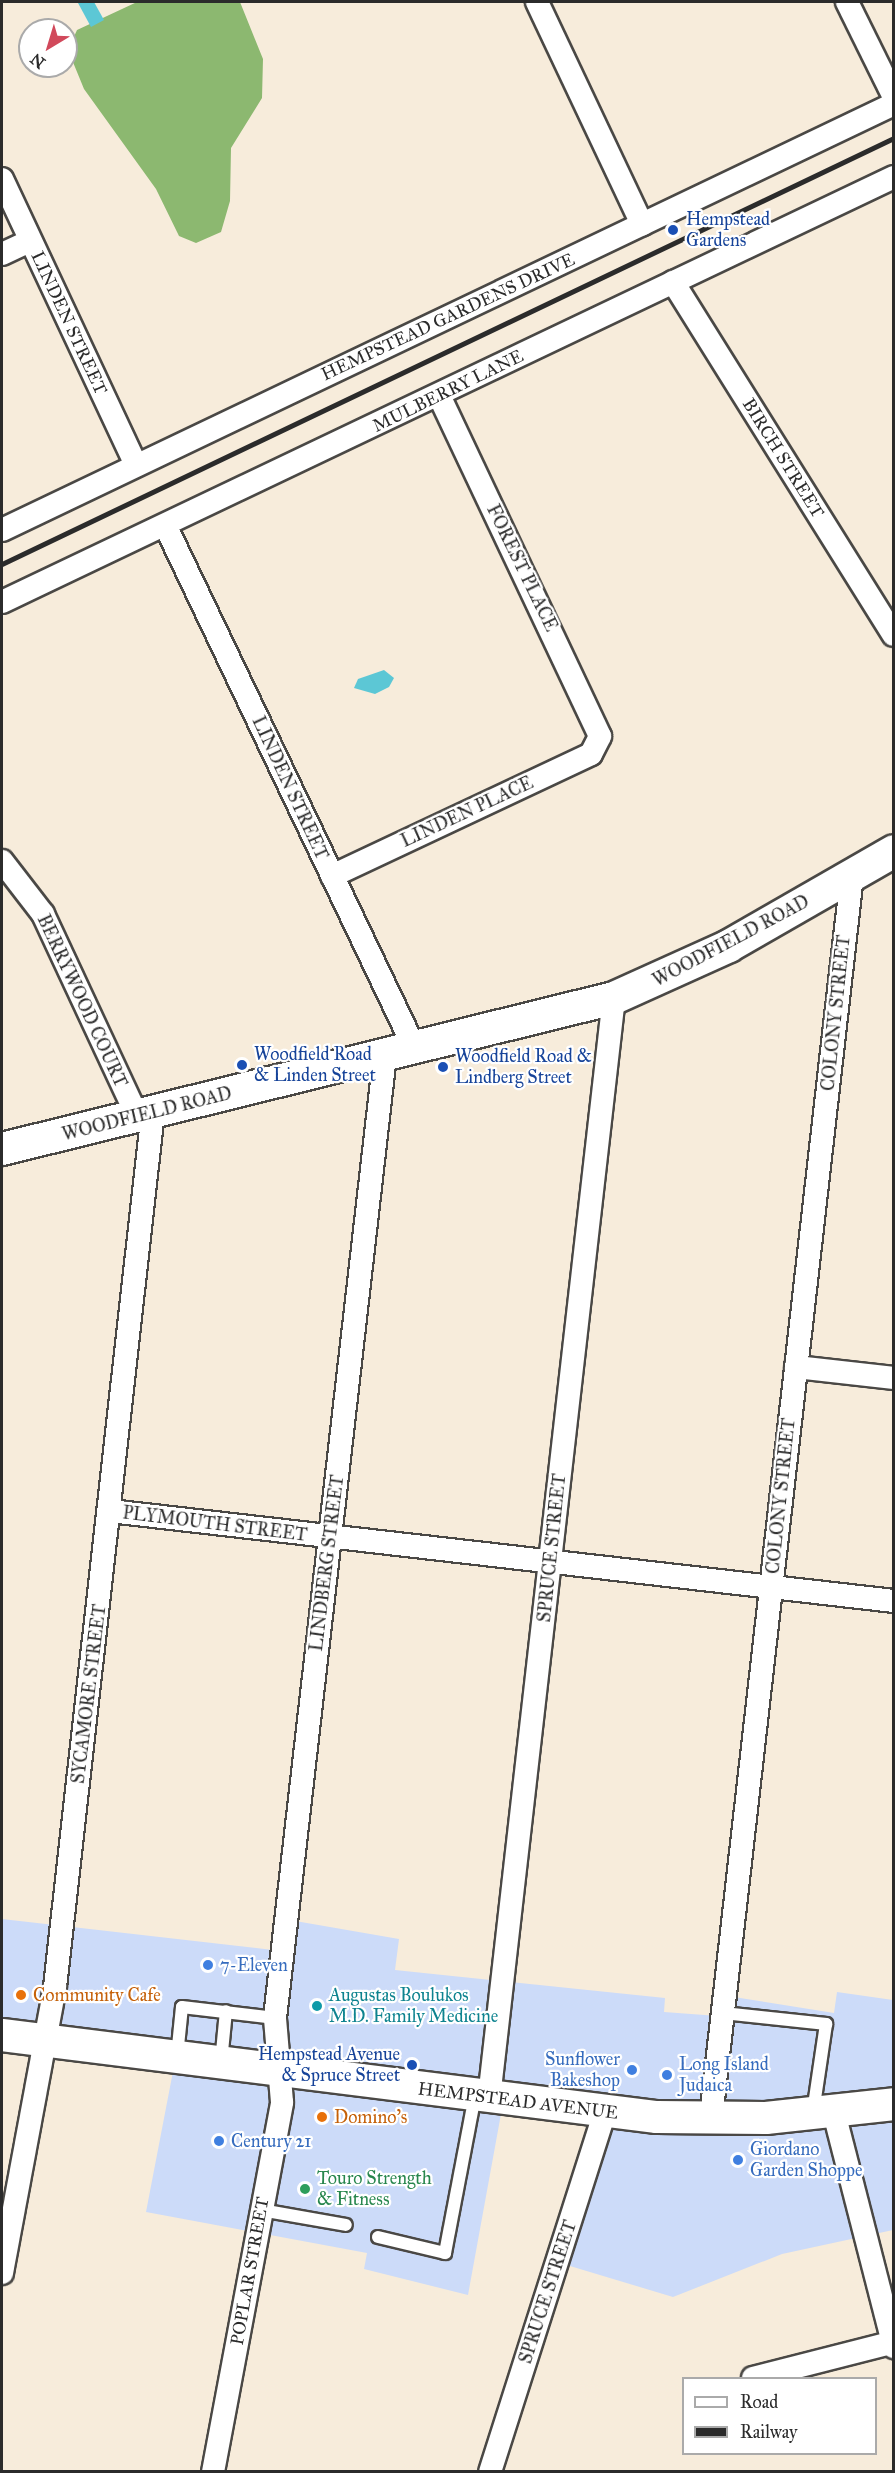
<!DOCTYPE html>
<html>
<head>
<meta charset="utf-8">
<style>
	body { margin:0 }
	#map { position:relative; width:895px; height:2473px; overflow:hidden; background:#f7ecdb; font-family:"IM FELL Great Primer",serif }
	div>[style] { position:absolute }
	.built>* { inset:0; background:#ccdbf9 }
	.forest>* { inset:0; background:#8cb870 }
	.water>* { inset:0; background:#5cc7d5 }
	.roads { filter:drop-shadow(2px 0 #4a4845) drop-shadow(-2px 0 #4a4845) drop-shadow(0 2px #4a4845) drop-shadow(0 -2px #4a4845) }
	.service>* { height:12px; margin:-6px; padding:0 6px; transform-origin:6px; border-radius:6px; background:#fff }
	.minor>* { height:22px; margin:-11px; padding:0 11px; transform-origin:11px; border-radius:11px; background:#fff }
	.secondary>* { height:32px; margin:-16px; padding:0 16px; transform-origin:16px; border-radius:16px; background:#fff }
	.rail>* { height:4.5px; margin:-2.25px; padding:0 2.25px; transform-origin:2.25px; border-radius:2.25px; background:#2b2b2b }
	.dots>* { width:16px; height:16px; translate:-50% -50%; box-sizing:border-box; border:3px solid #fff; border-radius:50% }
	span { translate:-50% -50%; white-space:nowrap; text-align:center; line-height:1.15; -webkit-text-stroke:4.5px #fff; paint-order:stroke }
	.transit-label { font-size:18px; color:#164399 }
	.left { translate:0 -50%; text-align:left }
	.right { translate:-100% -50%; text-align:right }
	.street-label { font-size:18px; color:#2b2b2b }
	.shop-label { font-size:18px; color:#366cbe }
	.food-label { font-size:18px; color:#c56008 }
	.culture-label { font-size:18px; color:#0d838f }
	.leisure-label { font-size:18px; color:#27864d }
	.frame { position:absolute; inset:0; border:3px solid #2b2b2b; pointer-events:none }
	.legend { position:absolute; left:682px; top:2377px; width:195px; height:78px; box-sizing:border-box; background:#fff; border:2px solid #aaa; margin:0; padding:8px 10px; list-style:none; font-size:18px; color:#2b2b2b }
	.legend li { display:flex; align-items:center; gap:12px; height:30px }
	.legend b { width:30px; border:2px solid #aaa }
	.north { position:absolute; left:18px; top:18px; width:60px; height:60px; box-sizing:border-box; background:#fff; border:2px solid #aaa; border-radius:50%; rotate:218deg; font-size:16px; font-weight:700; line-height:24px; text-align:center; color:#2b2b2b }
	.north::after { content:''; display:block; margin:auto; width:21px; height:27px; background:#d1495b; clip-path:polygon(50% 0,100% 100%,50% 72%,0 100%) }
</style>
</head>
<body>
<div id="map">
	<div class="built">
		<i style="clip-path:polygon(278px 1918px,399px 1939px,395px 1970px,665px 1998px,664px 2012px,718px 2016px,721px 1995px,834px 2013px,837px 1992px,893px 2000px,893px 2230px,782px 2254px,673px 2297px,560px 2263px,607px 2115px,503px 2103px,468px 2295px,364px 2269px,367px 2253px,146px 2212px,175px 2061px,2px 2037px,2px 1919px,273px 1950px)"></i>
	</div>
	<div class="forest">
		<i style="clip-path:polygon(137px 2px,240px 2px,263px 59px,262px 98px,231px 148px,230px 201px,221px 232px,196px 243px,179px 236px,156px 189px,84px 89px,68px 50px,77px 30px)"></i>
	</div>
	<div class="water">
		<i style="clip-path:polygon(94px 2px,104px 20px,91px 27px,78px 3px)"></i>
		<i style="clip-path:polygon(384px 670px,394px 678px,389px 687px,375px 694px,354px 688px,358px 679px)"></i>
	</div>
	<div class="roads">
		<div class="service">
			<i style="left:723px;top:2013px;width:104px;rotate:6.1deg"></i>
			<i style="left:826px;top:2024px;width:89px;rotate:98.4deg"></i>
			<i style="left:177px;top:2056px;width:49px;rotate:-84.2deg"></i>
			<i style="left:182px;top:2007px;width:94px;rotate:6.7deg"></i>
			<i style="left:221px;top:2062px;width:51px;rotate:-84.4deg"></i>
			<i style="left:261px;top:2210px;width:86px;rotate:10deg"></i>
			<i style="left:378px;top:2237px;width:69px;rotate:13.4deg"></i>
			<i style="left:445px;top:2253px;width:160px;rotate:-79.2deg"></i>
		</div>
		<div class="minor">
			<i style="left:537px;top:2px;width:246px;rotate:64.7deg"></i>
			<i style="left:847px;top:2px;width:106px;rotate:63.7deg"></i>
			<i style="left:2px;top:179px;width:316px;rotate:64.9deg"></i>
			<i style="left:2px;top:254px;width:31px;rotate:-25deg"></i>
			<i style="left:673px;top:282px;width:416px;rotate:58deg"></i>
			<i style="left:166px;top:527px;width:578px;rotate:64.5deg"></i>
			<i style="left:2px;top:530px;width:989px;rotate:-25.53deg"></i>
			<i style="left:2px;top:602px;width:988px;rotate:-25.48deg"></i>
			<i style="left:2px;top:861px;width:67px;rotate:52.3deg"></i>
			<i style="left:43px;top:914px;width:223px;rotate:65deg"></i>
			<i style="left:332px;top:876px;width:286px;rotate:-25.2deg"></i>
			<i style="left:591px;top:754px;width:20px;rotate:-63deg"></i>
			<i style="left:600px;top:736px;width:377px;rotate:-115.3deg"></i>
			<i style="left:796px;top:1367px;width:99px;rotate:6.4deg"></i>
			<i style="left:110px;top:1511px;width:789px;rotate:6.55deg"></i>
			<i style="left:489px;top:2098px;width:1107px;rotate:-83.52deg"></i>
			<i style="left:833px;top:2109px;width:246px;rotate:75.6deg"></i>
			<i style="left:711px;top:2117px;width:1250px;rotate:-83.52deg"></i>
			<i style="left:2px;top:2273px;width:291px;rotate:-79.5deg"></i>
			<i style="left:55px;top:1987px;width:880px;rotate:-83.61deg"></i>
			<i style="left:753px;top:2378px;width:146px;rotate:-14.3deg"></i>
			<i style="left:213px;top:2472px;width:376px;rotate:-79.4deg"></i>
			<i style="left:282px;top:2102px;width:84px;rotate:-94.8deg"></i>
			<i style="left:275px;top:2018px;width:968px;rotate:-83.48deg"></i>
			<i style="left:490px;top:2472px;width:378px;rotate:-72.3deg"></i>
		</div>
		<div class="secondary">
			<i style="left:2px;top:1149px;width:630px;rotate:-13.86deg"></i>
			<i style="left:614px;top:998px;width:126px;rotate:-24.3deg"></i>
			<i style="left:729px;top:946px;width:190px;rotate:-29.9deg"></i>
			<i style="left:2px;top:2035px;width:660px;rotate:7.14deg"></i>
			<i style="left:657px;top:2117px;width:109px;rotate:0.5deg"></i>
			<i style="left:766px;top:2118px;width:129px;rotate:-6.2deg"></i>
		</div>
	</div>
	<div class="rail">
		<i style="left:2px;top:564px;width:989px;rotate:-25.53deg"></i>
	</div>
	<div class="dots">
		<i style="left:673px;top:230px;background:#1a4fb4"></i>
		<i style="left:242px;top:1065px;background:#1a4fb4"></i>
		<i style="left:443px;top:1067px;background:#1a4fb4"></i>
		<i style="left:208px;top:1965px;background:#3f7fe0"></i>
		<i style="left:21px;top:1995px;background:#e8710a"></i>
		<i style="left:317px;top:2006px;background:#0f9aa8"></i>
		<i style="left:412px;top:2065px;background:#1a4fb4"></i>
		<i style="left:632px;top:2070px;background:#3f7fe0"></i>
		<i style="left:667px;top:2075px;background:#3f7fe0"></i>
		<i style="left:322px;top:2117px;background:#e8710a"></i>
		<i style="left:219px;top:2141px;background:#3f7fe0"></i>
		<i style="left:738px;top:2160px;background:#3f7fe0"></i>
		<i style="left:305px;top:2189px;background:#2e9e5b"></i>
	</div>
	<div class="transit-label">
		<span class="left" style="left:686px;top:230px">Hempstead<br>Gardens</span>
		<span class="left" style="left:254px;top:1065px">Woodfield Road<br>&amp; Linden Street</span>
		<span class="left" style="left:455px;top:1067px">Woodfield Road &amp;<br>Lindberg Street</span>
		<span class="right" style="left:400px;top:2065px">Hempstead Avenue<br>&amp; Spruce Street</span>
	</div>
	<div class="street-label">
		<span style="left:448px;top:317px;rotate:-25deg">HEMPSTEAD GARDENS DRIVE</span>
		<span style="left:69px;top:323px;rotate:65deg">LINDEN STREET</span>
		<span style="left:448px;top:391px;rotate:-26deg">MULBERRY LANE</span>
		<span style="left:783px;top:458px;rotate:58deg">BIRCH STREET</span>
		<span style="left:522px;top:568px;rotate:64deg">FOREST PLACE</span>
		<span style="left:290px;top:788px;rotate:65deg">LINDEN STREET</span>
		<span style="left:467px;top:812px;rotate:-25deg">LINDEN PLACE</span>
		<span style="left:731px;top:941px;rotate:-28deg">WOODFIELD ROAD</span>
		<span style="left:82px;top:1001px;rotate:65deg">BERRYWOOD COURT</span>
		<span style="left:836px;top:1013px;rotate:-84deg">COLONY STREET</span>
		<span style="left:147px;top:1114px;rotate:-14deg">WOODFIELD ROAD</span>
		<span style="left:781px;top:1496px;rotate:-84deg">COLONY STREET</span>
		<span style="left:215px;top:1524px;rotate:7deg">PLYMOUTH STREET</span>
		<span style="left:552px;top:1548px;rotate:-84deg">SPRUCE STREET</span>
		<span style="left:327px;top:1563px;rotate:-83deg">LINDBERG STREET</span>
		<span style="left:89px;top:1694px;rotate:-83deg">SYCAMORE STREET</span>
		<span style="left:518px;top:2101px;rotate:7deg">HEMPSTEAD AVENUE</span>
		<span style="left:250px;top:2271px;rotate:-80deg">POPLAR STREET</span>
		<span style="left:548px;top:2292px;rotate:-72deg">SPRUCE STREET</span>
	</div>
	<div class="shop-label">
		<span class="left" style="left:220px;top:1965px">7-Eleven</span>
		<span class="right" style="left:620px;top:2070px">Sunflower<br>Bakeshop</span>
		<span class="left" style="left:679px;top:2075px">Long Island<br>Judaica</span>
		<span class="left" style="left:231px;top:2141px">Century 21</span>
		<span class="left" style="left:750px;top:2160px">Giordano<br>Garden Shoppe</span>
	</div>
	<div class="food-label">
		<span class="left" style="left:33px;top:1995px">Community Cafe</span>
		<span class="left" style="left:334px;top:2117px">Domino's</span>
	</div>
	<div class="culture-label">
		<span class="left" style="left:329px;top:2006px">Augustas Boulukos<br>M.D. Family Medicine</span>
	</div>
	<div class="leisure-label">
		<span class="left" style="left:317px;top:2189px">Touro Strength<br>&amp; Fitness</span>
	</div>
	<div class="frame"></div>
	<ul class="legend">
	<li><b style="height:8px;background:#fff"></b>Road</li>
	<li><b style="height:8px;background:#2b2b2b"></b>Railway</li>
	</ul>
	<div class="north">N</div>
</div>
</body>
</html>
